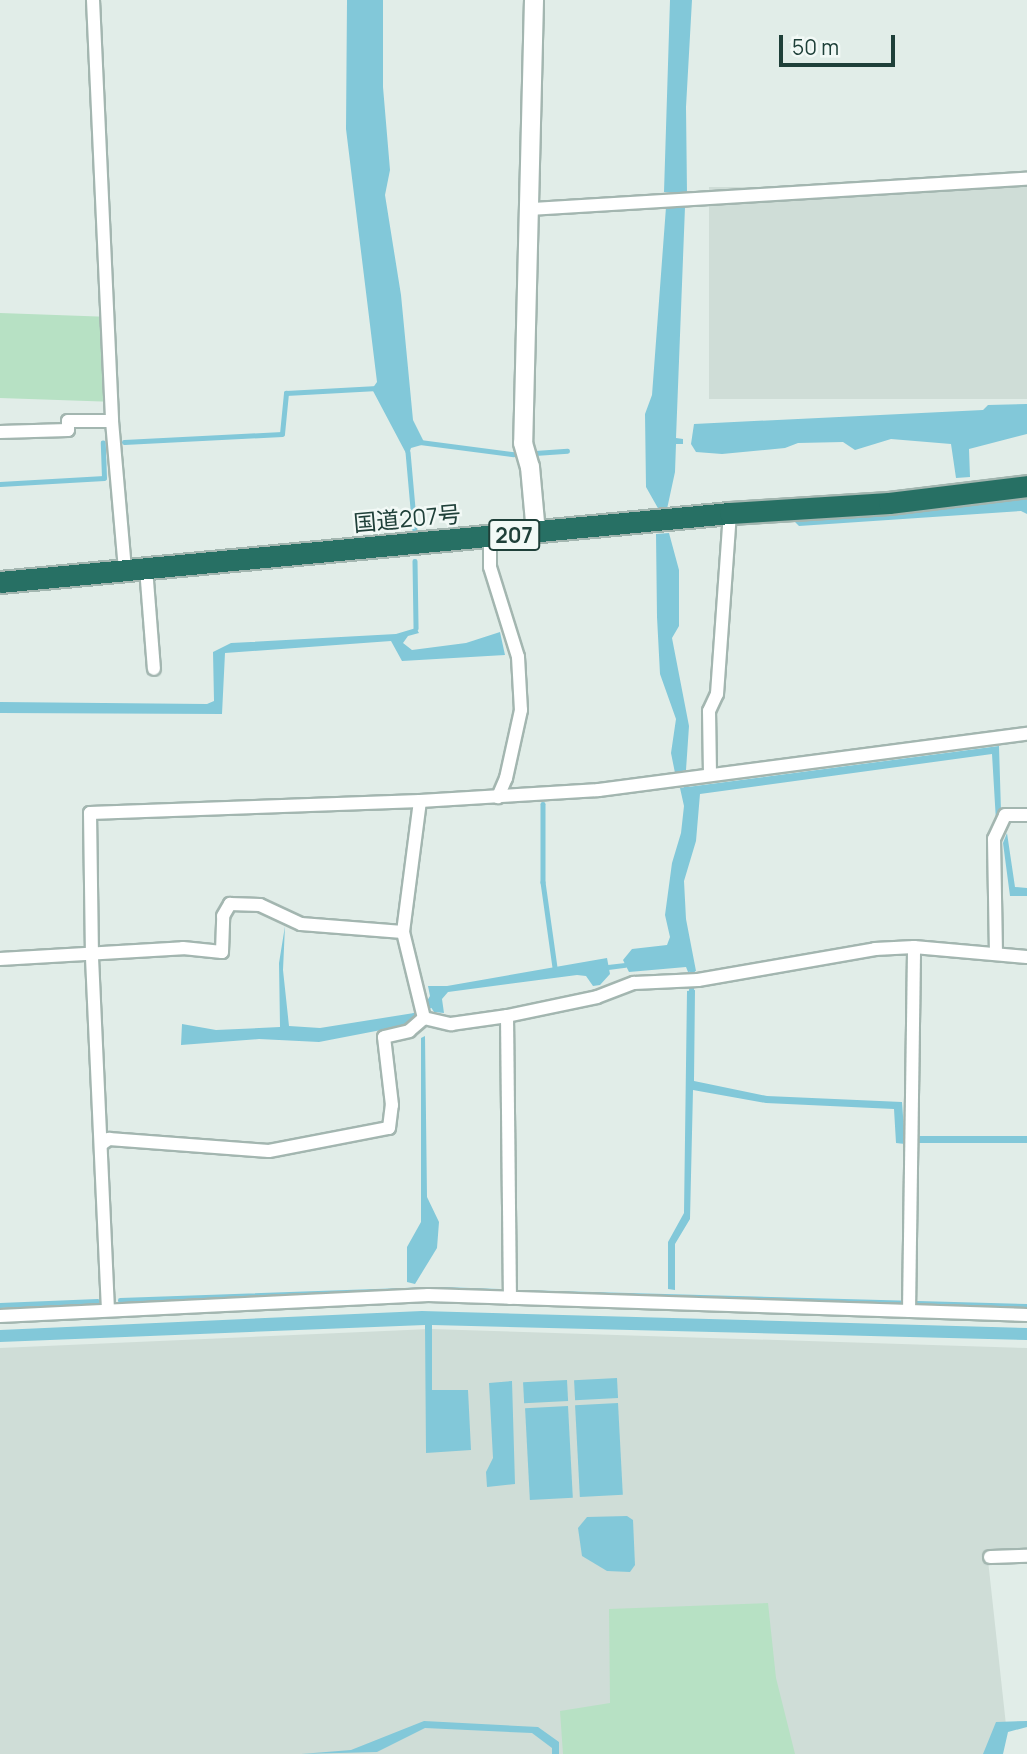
<!DOCTYPE html>
<html>
<head>
<meta charset="utf-8">
<style>
	body { margin:0 }
	#map { position:relative; width:1027px; height:1754px; overflow:hidden; background:#e1ede8; font-family:Manrope,"Noto Sans JP",sans-serif }
	div>[style] { position:absolute }
	.built>* { inset:0; background:#cfddd7; transform-origin:0 0 }
	.green>* { inset:0; background:#b7e1c4; transform-origin:0 0 }
	.water>* { inset:0; background:#82c8d9; transform-origin:0 0 }
	.stream>* { height:4.5px; margin:-2.25px; padding:0 2.25px; transform-origin:2.25px; border-radius:2.25px; background:#82c8d9 }
	.roads { filter:drop-shadow(2px 0 #a3b6b0) drop-shadow(-2px 0 #a3b6b0) drop-shadow(0 2px #a3b6b0) drop-shadow(0 -2px #a3b6b0) }
	.street>* { height:12px; margin:-6px; padding:0 6px; transform-origin:6px; border-radius:6px; background:#fff }
	.secondary>* { height:18px; margin:-9px; padding:0 9px; transform-origin:9px; border-radius:9px; background:#fff }
	.highway>* { height:21px; margin:-10.5px; padding:0 10.5px; transform-origin:10.5px; border-radius:10.5px; background:#277064 }
	span { translate:-50% -50%; white-space:nowrap; text-align:center; line-height:1.15; -webkit-text-stroke:5px #f2f9f6; paint-order:stroke }
	.shield-label span { padding:2px 5px; background:#f2f9f6; border:2px solid; border-radius:5px; -webkit-text-stroke-width:0 }
	.shield-label { font-size:21px; color:#1f4039; font-weight:700 }
	.street-label { font-size:23px; color:#1f4039 }
	.scale { position:absolute; left:779px; top:35px; width:116px; height:32px; box-sizing:border-box; border:4px solid #1f4039; border-top:0; padding-left:9px; font-size:21px; line-height:24px; white-space:nowrap; color:#1f4039; -webkit-text-stroke:5px #f2f9f6; paint-order:stroke }
</style>
</head>
<body>
<div id="map">
	<div class="built">
		<i style="left:1027px;top:187px;width:212px;height:318px;rotate:90deg"></i>
		<i style="clip-path:polygon(430px 1329px,1027px 1348px,1027px 1549px,987px 1551px,1006px 1725px,998px 1754px,0 1754px,0 1348px)"></i>
	</div>
	<div class="green">
		<i style="left:0;top:313px;width:112px;height:85px;rotate:2deg"></i>
		<i style="clip-path:polygon(768px 1603px,776px 1678px,795px 1754px,563px 1754px,560px 1711px,610px 1703px,609px 1609px)"></i>
	</div>
	<div class="water">
		<i style="clip-path:polygon(347px 0,383px 0,383px 87px,390px 170px,385px 195px,401px 295px,413px 420px,425px 444px,411px 448px,408px 457px,372px 389px,377px 382px,346px 129px)"></i>
		<i style="clip-path:polygon(670px 0,692px 0,686px 107px,687px 193px,664px 192px)"></i>
		<i style="clip-path:polygon(666px 207px,685px 207px,676px 438px,683px 439px,683px 444px,676px 444px,675px 472px,667px 509px,659px 510px,646px 487px,645px 414px,652px 395px)"></i>
		<i style="clip-path:polygon(1027px 404px,1027px 434px,969px 449px,970px 477px,956px 478px,951px 444px,891px 439px,855px 450px,843px 442px,798px 443px,785px 448px,722px 454px,696px 452px,691px 444px,694px 424px,983px 410px,988px 405px)"></i>
		<i style="clip-path:polygon(1027px 498px,1027px 514px,1021px 511px,799px 526px,791px 518px)"></i>
		<i style="clip-path:polygon(669px 533px,679px 570px,679px 626px,672px 638px,689px 726px,686px 770px,675px 773px,671px 753px,676px 719px,660px 674px,657px 617px,656px 534px)"></i>
		<i style="clip-path:polygon(416px 628px,419px 633px,408px 636px,403px 643px,412px 650px,466px 643px,500px 632px,505px 655px,402px 661px,391px 641px,225px 653px,222px 714px,0 713px,0 702px,207px 704px,214px 701px,213px 652px,231px 643px,396px 634px)"></i>
		<i style="clip-path:polygon(999px 746px,1001px 811px,996px 821px,992px 754px,700px 794px,696px 841px,684px 881px,686px 919px,696px 971px,688px 972px,686px 967px,629px 972px,623px 960px,632px 949px,667px 945px,670px 937px,665px 915px,672px 863px,681px 833px,684px 806px,680px 788px)"></i>
		<i style="clip-path:polygon(1007px 833px,1015px 887px,1027px 888px,1027px 896px,1010px 896px,1003px 843px)"></i>
		<i style="clip-path:polygon(285px 926px,283px 970px,289px 1026px,320px 1028px,414px 1013px,415px 1017px,407px 1025px,319px 1042px,259px 1039px,181px 1045px,182px 1024px,216px 1030px,280px 1027px,279px 963px)"></i>
		<i style="clip-path:polygon(607px 958px,610px 974px,600px 985px,593px 986px,586px 976px,577px 975px,448px 992px,442px 999px,444px 1013px,434px 1012px,427px 1001px,430px 996px,428px 986px,447px 986px)"></i>
		<i style="clip-path:polygon(695px 990px,694px 1081px,767px 1096px,902px 1102px,905px 1144px,896px 1143px,894px 1109px,766px 1103px,693px 1090px,690px 1219px,675px 1244px,675px 1290px,668px 1289px,668px 1242px,684px 1213px,687px 991px)"></i>
		<i style="clip-path:polygon(425px 1036px,427px 1197px,439px 1222px,437px 1248px,415px 1284px,407px 1282px,407px 1247px,421px 1222px,421px 1038px)"></i>
		<i style="left:1027px;top:1136px;width:7px;height:109px;rotate:90deg"></i>
		<i style="clip-path:polygon(422px 1311px,1027px 1328px,1027px 1340px,432px 1325px,432px 1390px,468px 1390px,471px 1450px,426px 1453px,425px 1325px,0 1342px,0 1330px)"></i>
		<i style="left:617px;top:1378px;width:20px;height:43px;rotate:87deg"></i>
		<i style="left:567px;top:1380px;width:21px;height:44px;rotate:87deg"></i>
		<i style="clip-path:polygon(512px 1381px,515px 1484px,487px 1487px,486px 1472px,493px 1458px,489px 1383px)"></i>
		<i style="left:618px;top:1403px;width:92px;height:43px;rotate:87deg"></i>
		<i style="left:568px;top:1406px;width:92px;height:43px;rotate:87deg"></i>
		<i style="clip-path:polygon(627px 1516px,633px 1520px,635px 1565px,630px 1572px,607px 1571px,582px 1556px,578px 1528px,587px 1517px)"></i>
		<i style="clip-path:polygon(424px 1721px,538px 1727px,559px 1742px,559px 1754px,552px 1754px,552px 1748px,532px 1733px,425px 1728px,377px 1752px,301px 1754px,351px 1750px)"></i>
		<i style="clip-path:polygon(1027px 1721px,1027px 1727px,1008px 1732px,1003px 1754px,983px 1754px,996px 1722px)"></i>
	</div>
	<div class="stream">
		<i style="left:124px;top:442px;width:158px;rotate:-2.9deg"></i>
		<i style="left:282px;top:434px;width:41px;rotate:-84.4deg"></i>
		<i style="left:286px;top:393px;width:91px;rotate:-3.1deg"></i>
		<i style="left:420px;top:442px;width:94px;rotate:7.4deg"></i>
		<i style="left:408px;top:452px;width:78px;rotate:84.9deg"></i>
		<i style="left:535px;top:453px;width:32px;rotate:-4deg"></i>
		<i style="left:0;top:484px;width:104px;rotate:-3.3deg"></i>
		<i style="left:104px;top:478px;width:35px;rotate:-92deg"></i>
		<i style="left:415px;top:561px;width:67px;rotate:89.1deg"></i>
		<i style="left:680px;top:772px;width:15px;rotate:67deg"></i>
		<i style="left:543px;top:804px;width:78px;rotate:90deg"></i>
		<i style="left:543px;top:882px;width:86px;rotate:82deg"></i>
		<i style="left:608px;top:967px;width:17px;rotate:-7deg"></i>
		<i style="left:691px;top:991px;width:19px;rotate:-87deg"></i>
		<i style="left:414px;top:1015px;width:19px;rotate:-32deg"></i>
		<i style="left:441px;top:1289px;width:58px;rotate:2deg"></i>
		<i style="left:520px;top:1292px;width:507px;rotate:1.58deg"></i>
		<i style="left:120px;top:1300px;width:312px;rotate:-2deg"></i>
		<i style="left:0;top:1305px;width:97px;rotate:-2.4deg"></i>
	</div>
	<div class="roads">
		<div class="street">
			<i style="left:93px;top:0;width:421px;rotate:87.4deg"></i>
			<i style="left:112px;top:421px;width:150px;rotate:85deg"></i>
			<i style="left:531px;top:209px;width:497px;rotate:-3.5deg"></i>
			<i style="left:0;top:432px;width:68px;rotate:-1.7deg"></i>
			<i style="left:68px;top:430px;width:9px;rotate:-90deg"></i>
			<i style="left:68px;top:421px;width:44px"></i>
			<i style="left:490px;top:537px;width:30px;rotate:90deg"></i>
			<i style="left:490px;top:567px;width:94px;rotate:72.7deg"></i>
			<i style="left:518px;top:657px;width:53px;rotate:86.8deg"></i>
			<i style="left:521px;top:710px;width:70px;rotate:102.4deg"></i>
			<i style="left:506px;top:778px;width:21px;rotate:113deg"></i>
			<i style="left:146px;top:568px;width:101px;rotate:85.5deg"></i>
			<i style="left:710px;top:774px;width:63px;rotate:-90.9deg"></i>
			<i style="left:709px;top:711px;width:19px;rotate:-65deg"></i>
			<i style="left:717px;top:694px;width:181px;rotate:-85.9deg"></i>
			<i style="left:420px;top:801px;width:132px;rotate:97.4deg"></i>
			<i style="left:403px;top:932px;width:89px;rotate:76.3deg"></i>
			<i style="left:996px;top:954px;width:115px;rotate:-91deg"></i>
			<i style="left:994px;top:839px;width:26px;rotate:-65deg"></i>
			<i style="left:1005px;top:815px;width:22px"></i>
			<i style="left:0;top:959px;width:183px;rotate:-3.4deg"></i>
			<i style="left:183px;top:948px;width:39px;rotate:6deg"></i>
			<i style="left:222px;top:952px;width:36px;rotate:-88deg"></i>
			<i style="left:223px;top:916px;width:14px;rotate:-60deg"></i>
			<i style="left:230px;top:904px;width:30px;rotate:2deg"></i>
			<i style="left:260px;top:905px;width:45px;rotate:24.9deg"></i>
			<i style="left:301px;top:924px;width:102px;rotate:4.5deg"></i>
			<i style="left:507px;top:1016px;width:282px;rotate:89.4deg"></i>
			<i style="left:424px;top:1018px;width:28px;rotate:13deg"></i>
			<i style="left:451px;top:1024px;width:57px;rotate:-8.1deg"></i>
			<i style="left:507px;top:1016px;width:92px;rotate:-11.9deg"></i>
			<i style="left:597px;top:997px;width:40px;rotate:-21deg"></i>
			<i style="left:634px;top:983px;width:64px;rotate:-2.7deg"></i>
			<i style="left:698px;top:980px;width:180px;rotate:-9.9deg"></i>
			<i style="left:875px;top:949px;width:39px;rotate:-3deg"></i>
			<i style="left:914px;top:947px;width:113px;rotate:5.1deg"></i>
			<i style="left:102px;top:1144px;width:9px;rotate:-36deg"></i>
			<i style="left:109px;top:1139px;width:160px;rotate:4.3deg"></i>
			<i style="left:269px;top:1151px;width:122px;rotate:-10.9deg"></i>
			<i style="left:389px;top:1128px;width:23px;rotate:-83deg"></i>
			<i style="left:392px;top:1105px;width:68px;rotate:-96.7deg"></i>
			<i style="left:384px;top:1037px;width:26px;rotate:-13deg"></i>
			<i style="left:409px;top:1031px;width:20px;rotate:-41deg"></i>
			<i style="left:108px;top:1310px;width:354px;rotate:-92.6deg"></i>
			<i style="left:92px;top:956px;width:143px;rotate:-90.8deg"></i>
			<i style="left:90px;top:813px;width:330px;rotate:-2.1deg"></i>
			<i style="left:420px;top:801px;width:179px;rotate:-3.5deg"></i>
			<i style="left:599px;top:790px;width:432px;rotate:-7.5deg"></i>
			<i style="left:909px;top:1311px;width:364px;rotate:-89.2deg"></i>
			<i style="left:0;top:1316px;width:429px;rotate:-2.8deg"></i>
			<i style="left:428px;top:1295px;width:599px;rotate:1.91deg"></i>
			<i style="left:990px;top:1557px;width:37px;rotate:-2deg"></i>
		</div>
		<div class="secondary">
			<i style="left:534px;top:0;width:443px;rotate:91.4deg"></i>
			<i style="left:523px;top:443px;width:25px;rotate:74deg"></i>
			<i style="left:530px;top:467px;width:66px;rotate:84.8deg"></i>
		</div>
		<div class="highway">
			<i style="left:0;top:582px;width:733px;rotate:-5.4deg"></i>
			<i style="left:730px;top:513px;width:159px;rotate:-3.6deg"></i>
			<i style="left:889px;top:503px;width:139px;rotate:-7deg"></i>
		</div>
	</div>
	<div class="shield-label">
		<span style="left:514px;top:535px">207</span>
	</div>
	<div class="street-label">
		<span style="left:407px;top:518px;rotate:-5deg">国道207号</span>
	</div>
	<div class="scale">50 m</div>
</div>
</body>
</html>
